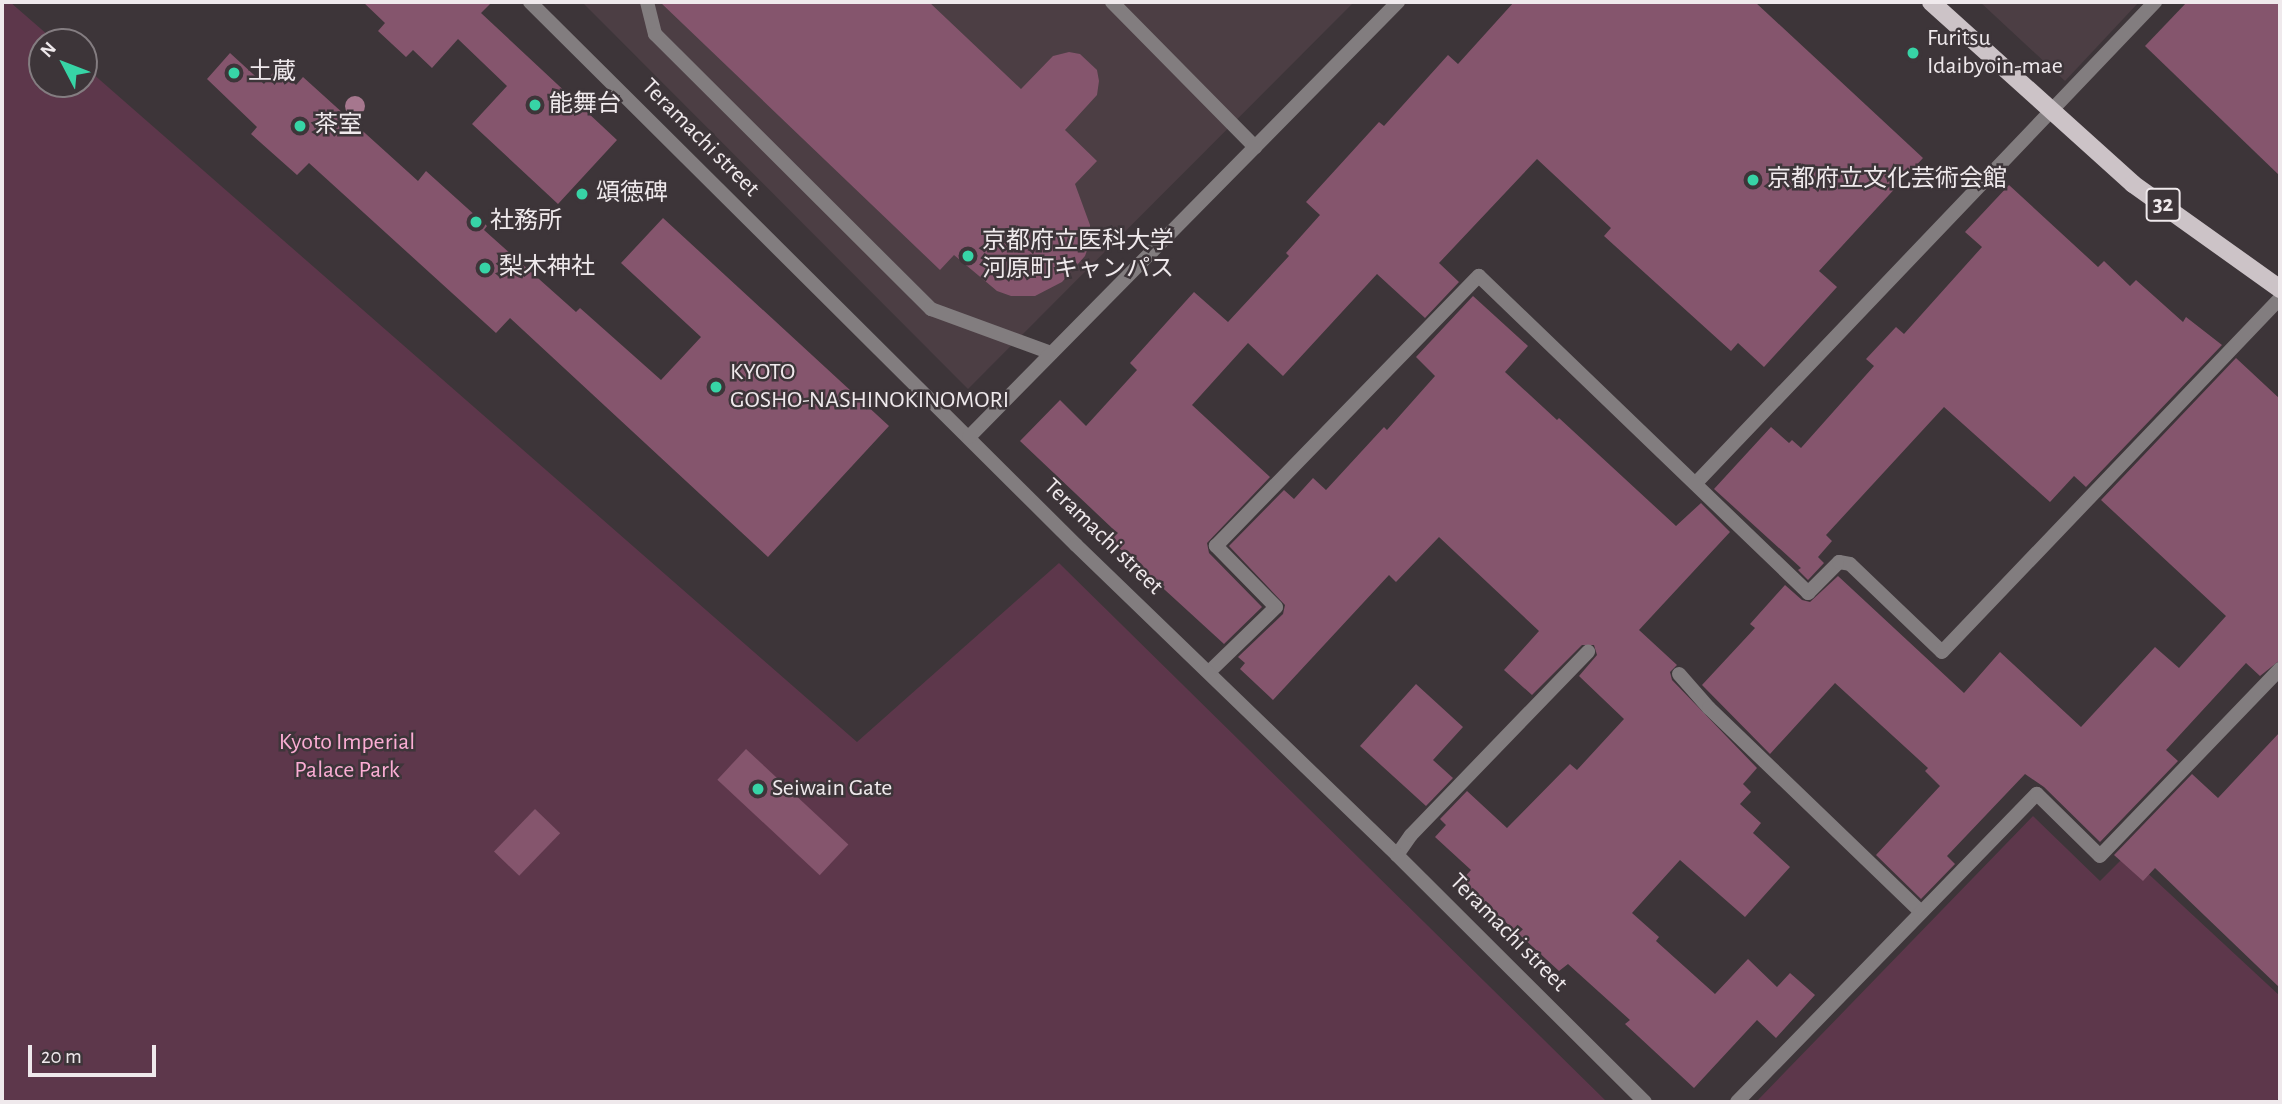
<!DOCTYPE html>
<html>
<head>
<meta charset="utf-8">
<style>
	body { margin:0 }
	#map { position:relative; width:2282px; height:1104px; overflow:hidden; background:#3d3539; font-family:"Alegreya Sans","Noto Sans JP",sans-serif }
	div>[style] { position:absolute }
	.built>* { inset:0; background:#4c3e44 }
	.green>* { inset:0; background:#5d374b }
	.building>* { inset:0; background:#85556d; transform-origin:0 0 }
	.service>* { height:14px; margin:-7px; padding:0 7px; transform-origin:7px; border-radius:7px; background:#827d7f }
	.pedestrian>* { height:14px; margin:-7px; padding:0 7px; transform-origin:7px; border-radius:7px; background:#827d7f }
	.minor>* { height:14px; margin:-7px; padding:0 7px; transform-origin:7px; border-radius:7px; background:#827d7f }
	.tertiary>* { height:14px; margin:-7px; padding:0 7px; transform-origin:7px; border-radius:7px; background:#827d7f }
	.primary>* { height:18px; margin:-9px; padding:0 9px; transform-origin:9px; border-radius:9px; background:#ccc3c7 }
	.trees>* { width:20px; height:20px; margin:-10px; border-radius:50%; background:#a6778e }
	.dots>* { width:19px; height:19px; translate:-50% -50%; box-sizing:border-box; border:4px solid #3d3539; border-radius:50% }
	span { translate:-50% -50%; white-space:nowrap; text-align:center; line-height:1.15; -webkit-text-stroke:5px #3d3539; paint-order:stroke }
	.shield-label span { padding:2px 5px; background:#3d3539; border:2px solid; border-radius:5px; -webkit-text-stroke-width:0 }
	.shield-label { font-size:23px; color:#efe9ec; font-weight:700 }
	.poi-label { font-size:24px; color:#efe9ec }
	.left { translate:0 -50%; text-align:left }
	.street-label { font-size:24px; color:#efe9ec }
	.park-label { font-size:24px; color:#fbadd4 }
	.frame { position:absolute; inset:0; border:4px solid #efe9ec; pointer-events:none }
	.north { position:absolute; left:28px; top:28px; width:70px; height:70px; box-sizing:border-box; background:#3d3539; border:2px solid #847d81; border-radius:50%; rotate:312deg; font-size:19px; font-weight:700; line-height:28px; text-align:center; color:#efe9ec }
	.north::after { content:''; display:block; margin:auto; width:24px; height:32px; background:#37d4a6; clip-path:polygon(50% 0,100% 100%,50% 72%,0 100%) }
	.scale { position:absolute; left:28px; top:1045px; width:128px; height:32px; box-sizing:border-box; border:4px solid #efe9ec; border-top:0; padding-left:9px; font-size:21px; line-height:24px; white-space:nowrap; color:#efe9ec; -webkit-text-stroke:5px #3d3539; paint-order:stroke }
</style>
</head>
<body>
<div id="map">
	<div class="built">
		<i style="clip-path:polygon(582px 2px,1354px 2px,968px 389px)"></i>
		<i style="clip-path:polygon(1980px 2px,2139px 2px,2065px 81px)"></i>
	</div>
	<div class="green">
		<i style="clip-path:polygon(2px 2px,10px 2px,56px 42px,42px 42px,42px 84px,84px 84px,84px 66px,857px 742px,1059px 563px,1607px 1102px,2px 1102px)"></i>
		<i style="clip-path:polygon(2033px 816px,2100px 881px,2127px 854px,2280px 996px,2280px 1097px,2275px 1102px,1756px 1102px)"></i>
	</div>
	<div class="building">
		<i style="clip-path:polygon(363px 2px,492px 2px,481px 13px,617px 140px,558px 204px,472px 124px,507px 86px,458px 39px,432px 68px,413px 50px,406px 57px,378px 31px,385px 23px)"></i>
		<i style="clip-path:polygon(660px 2px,929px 2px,1021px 89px,1053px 56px,1069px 52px,1080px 54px,1097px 70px,1099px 81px,1097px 95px,1065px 130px,1097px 161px,1075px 184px,1090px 225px,1090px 242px,1085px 256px,1062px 282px,1035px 296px,1011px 296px,997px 291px,954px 255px,940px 270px)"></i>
		<i style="clip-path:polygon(1514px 2px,1755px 2px,1923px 158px,1819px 271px,1837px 287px,1764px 367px,1738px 343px,1731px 351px,1604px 236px,1611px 228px,1537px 159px,1439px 263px,1459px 282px,1425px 318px,1377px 274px,1283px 376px,1248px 343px,1192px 405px,1270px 477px,1207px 543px,1209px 553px,1262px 607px,1224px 644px,1106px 536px,1113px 529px,1020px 441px,1060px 400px,1086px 426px,1137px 370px,1130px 363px,1194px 292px,1228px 322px,1289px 256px,1286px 253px,1320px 215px,1306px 202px,1379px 122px,1384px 126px,1448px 55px,1458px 64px)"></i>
		<i style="clip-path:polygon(2187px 2px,2280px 2px,2280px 176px,2145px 46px)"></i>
		<i style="clip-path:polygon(230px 53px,264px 84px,277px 68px,296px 85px,303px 77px,418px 181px,426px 171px,487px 226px,484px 230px,576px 312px,580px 308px,661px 380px,701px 337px,621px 263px,663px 218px,889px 426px,768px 557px,510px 318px,496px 333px,309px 163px,297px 175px,251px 134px,257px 127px,207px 79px)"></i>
		<i style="clip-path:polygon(2009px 185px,2098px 267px,2104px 261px,2130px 286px,2136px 280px,2183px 322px,2186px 317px,2222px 345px,2086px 487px,2074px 476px,2050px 502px,1944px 407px,1826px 535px,1832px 541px,1818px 557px,1824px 563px,1808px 580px,1798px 570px,1801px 568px,1714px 489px,1771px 427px,1789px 443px,1792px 440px,1801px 448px,1874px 366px,1866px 359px,1896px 327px,1904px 334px,1982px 247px,1965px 232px)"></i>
		<i style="clip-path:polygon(1473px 296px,1528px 346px,1505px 372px,1557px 420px,1559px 418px,1676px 526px,1701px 503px,1730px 532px,1639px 630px,1677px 665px,1670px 672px,1672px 680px,1757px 768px,1743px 784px,1751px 792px,1740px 804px,1761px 823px,1753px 833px,1790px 867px,1745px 917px,1680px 860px,1632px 913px,1659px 937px,1656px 941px,1715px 994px,1748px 959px,1777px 987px,1790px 973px,1815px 995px,1776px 1038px,1757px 1020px,1694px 1088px,1625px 1024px,1630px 1020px,1568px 964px,1559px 971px,1461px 881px,1471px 870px,1435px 837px,1446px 825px,1440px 819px,1467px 791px,1507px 828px,1570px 764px,1577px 770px,1624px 719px,1579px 676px,1597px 655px,1594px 645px,1582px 645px,1532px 695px,1504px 670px,1539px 631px,1439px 537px,1396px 582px,1389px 575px,1273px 700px,1240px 669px,1245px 663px,1238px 657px,1283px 614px,1285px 605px,1229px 546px,1284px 490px,1294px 499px,1313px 478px,1326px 490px,1384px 427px,1387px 430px,1435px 376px,1416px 357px)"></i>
		<i style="clip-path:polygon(2236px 358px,2280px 399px,2280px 660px,2260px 676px,2246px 663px,2166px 750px,2178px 761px,2100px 842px,2044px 787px,2025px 774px,1947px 856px,1955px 864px,1921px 899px,1876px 855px,1940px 786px,1925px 771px,1928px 768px,1835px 683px,1770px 754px,1702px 685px,1755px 628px,1750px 624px,1785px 585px,1802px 600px,1810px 602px,1838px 576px,1964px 693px,2000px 652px,2081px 727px,2155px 647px,2179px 668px,2226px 616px,2101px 500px)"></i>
		<i style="clip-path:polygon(1416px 684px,1463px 727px,1433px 760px,1453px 778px,1426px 806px,1360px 746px)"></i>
		<i style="clip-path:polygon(2280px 732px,2280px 988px,2155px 868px,2143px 881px,2114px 855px,2192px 774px,2218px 798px)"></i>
		<i style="left:746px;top:749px;width:140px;height:42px;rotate:43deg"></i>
		<i style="left:535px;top:809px;width:35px;height:59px;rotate:44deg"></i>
	</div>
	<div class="service">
		<i style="left:647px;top:2px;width:33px;rotate:76deg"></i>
		<i style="left:655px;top:34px;width:390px;rotate:44.9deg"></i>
		<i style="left:931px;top:309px;width:128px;rotate:20.1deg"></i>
	</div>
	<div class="pedestrian">
		<i style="left:1112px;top:2px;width:204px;rotate:45.4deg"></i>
	</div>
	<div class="minor">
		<i style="left:1696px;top:483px;width:665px;rotate:-46.34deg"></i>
		<i style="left:1209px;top:672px;width:93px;rotate:-44.1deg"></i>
		<i style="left:1276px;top:607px;width:86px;rotate:-134.5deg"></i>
		<i style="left:1216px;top:546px;width:377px;rotate:-45.8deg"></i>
		<i style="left:1479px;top:276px;width:457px;rotate:43.9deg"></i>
		<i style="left:1808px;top:593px;width:44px;rotate:-45deg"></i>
		<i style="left:1839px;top:562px;width:11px;rotate:10deg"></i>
		<i style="left:1850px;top:564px;width:127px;rotate:43.7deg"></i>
		<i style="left:1942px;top:652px;width:489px;rotate:-46.3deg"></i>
		<i style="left:1679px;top:674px;width:45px;rotate:48.6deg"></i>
		<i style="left:1709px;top:708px;width:294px;rotate:43.9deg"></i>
		<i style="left:1397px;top:855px;width:24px;rotate:-55deg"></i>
		<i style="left:1411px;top:835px;width:255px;rotate:-46deg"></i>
		<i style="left:1737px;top:1102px;width:430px;rotate:-45.8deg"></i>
		<i style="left:2037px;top:794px;width:88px;rotate:44.5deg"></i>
		<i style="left:2100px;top:856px;width:260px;rotate:-46.1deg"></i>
	</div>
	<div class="tertiary">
		<i style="left:530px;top:2px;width:770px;rotate:44.84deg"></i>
		<i style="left:1076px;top:545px;width:446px;rotate:44deg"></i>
		<i style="left:1397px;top:855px;width:350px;rotate:44.9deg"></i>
		<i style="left:969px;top:437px;width:611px;rotate:-45.4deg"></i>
	</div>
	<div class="primary">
		<i style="left:1931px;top:2px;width:272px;rotate:42deg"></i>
		<i style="left:2133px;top:184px;width:181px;rotate:35.5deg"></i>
	</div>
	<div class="trees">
		<i style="left:355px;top:106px"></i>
	</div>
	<div class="dots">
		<i style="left:1913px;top:53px;background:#37d4a6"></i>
		<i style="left:234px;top:73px;background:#37d4a6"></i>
		<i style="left:535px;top:105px;background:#37d4a6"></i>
		<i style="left:300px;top:126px;background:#37d4a6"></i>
		<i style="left:1753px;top:180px;background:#37d4a6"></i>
		<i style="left:582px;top:194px;background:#37d4a6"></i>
		<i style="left:476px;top:222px;background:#37d4a6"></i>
		<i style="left:968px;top:256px;background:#37d4a6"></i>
		<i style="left:485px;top:268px;background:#37d4a6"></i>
		<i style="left:716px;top:387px;background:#37d4a6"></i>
		<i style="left:758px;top:789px;background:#37d4a6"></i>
	</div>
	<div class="shield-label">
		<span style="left:2163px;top:205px">32</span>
	</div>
	<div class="poi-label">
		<span class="left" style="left:1927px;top:53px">Furitsu<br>Idaibyoin-mae</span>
		<span class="left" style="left:248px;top:73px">土蔵</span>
		<span class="left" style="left:549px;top:105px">能舞台</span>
		<span class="left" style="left:314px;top:126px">茶室</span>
		<span class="left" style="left:1767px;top:180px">京都府立文化芸術会館</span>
		<span class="left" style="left:596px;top:194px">頌徳碑</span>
		<span class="left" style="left:490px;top:222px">社務所</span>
		<span class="left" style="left:982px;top:256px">京都府立医科大学<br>河原町キャンパス</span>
		<span class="left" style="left:499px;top:268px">梨木神社</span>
		<span class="left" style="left:730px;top:387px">KYOTO<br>GOSHO-NASHINOKINOMORI</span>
		<span class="left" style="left:772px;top:789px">Seiwain Gate</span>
	</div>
	<div class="street-label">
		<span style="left:700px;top:138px;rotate:45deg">Teramachi street</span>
		<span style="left:1103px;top:537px;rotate:44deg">Teramachi street</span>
		<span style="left:1508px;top:933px;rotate:45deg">Teramachi street</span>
	</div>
	<div class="park-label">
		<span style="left:347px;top:757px">Kyoto Imperial<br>Palace Park</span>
	</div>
	<div class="frame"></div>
	<div class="north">N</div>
	<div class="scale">20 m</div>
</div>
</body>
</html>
